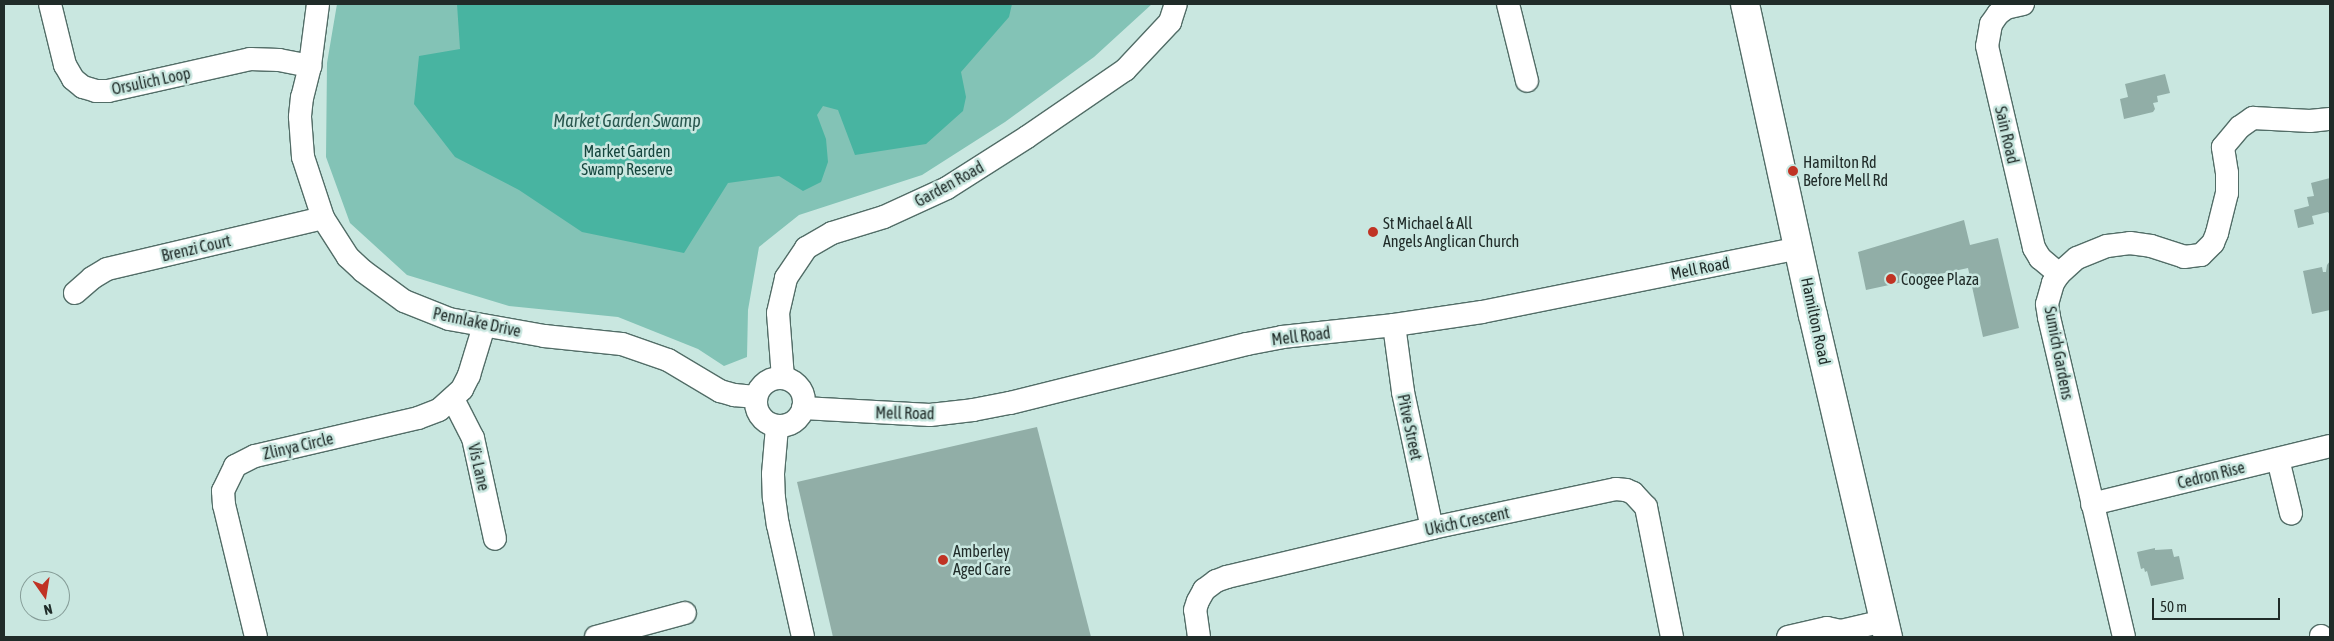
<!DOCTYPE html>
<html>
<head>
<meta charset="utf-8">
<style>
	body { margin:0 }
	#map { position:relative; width:2334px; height:641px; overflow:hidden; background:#c9e7e0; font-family:"Asap Condensed",sans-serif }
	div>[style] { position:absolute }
	.green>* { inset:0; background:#83c3b6 }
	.water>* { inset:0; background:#48b4a1 }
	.building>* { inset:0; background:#91aea7 }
	.roads { filter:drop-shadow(1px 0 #526d67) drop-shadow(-1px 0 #526d67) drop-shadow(0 1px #526d67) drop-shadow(0 -1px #526d67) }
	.minor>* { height:22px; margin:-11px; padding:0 11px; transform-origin:11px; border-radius:11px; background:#fff }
	.minor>.ring { margin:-11px; padding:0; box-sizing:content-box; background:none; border:22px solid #fff; border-radius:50% }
	.major>* { height:28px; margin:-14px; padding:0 14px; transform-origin:14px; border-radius:14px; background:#fff }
	.dots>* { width:14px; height:14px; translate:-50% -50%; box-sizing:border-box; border:2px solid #c9e7e0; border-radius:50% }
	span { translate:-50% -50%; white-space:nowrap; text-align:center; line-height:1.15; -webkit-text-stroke:5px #c9e7e0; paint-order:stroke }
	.street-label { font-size:16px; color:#202c29 }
	.park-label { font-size:16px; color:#16463e }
	.poi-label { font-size:16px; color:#202c29 }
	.left { translate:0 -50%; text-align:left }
	.water-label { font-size:18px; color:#2a5850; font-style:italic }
	.frame { position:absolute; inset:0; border:5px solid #202c29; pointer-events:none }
	.north { position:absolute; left:20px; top:571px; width:50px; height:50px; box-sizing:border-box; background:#c9e7e0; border:1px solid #859c97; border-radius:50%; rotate:167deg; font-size:14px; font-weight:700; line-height:20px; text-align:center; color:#202c29 }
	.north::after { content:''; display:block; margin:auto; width:18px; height:22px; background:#c03324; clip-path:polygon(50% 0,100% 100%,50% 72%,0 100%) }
	.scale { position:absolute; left:2152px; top:598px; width:128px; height:22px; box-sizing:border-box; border:2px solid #202c29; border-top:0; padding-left:6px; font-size:15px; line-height:18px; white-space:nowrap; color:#202c29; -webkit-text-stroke:4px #c9e7e0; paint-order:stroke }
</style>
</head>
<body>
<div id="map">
	<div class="green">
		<i style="clip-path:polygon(337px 4px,1152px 4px,1094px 57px,1005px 122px,922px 175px,799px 215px,759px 247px,748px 310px,747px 357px,724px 366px,698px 349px,618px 317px,509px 306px,407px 275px,350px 223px,326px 157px,327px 63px)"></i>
	</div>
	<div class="water">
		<i style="clip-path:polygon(457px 4px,1012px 4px,1009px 17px,961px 72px,966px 97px,963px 111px,926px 144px,855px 155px,838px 110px,823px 106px,817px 115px,826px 139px,828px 162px,821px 182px,803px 191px,779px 176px,728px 183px,684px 253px,582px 232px,519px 190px,455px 157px,414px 104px,419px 56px,460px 49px)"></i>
	</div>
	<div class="building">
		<i style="clip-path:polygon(2165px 74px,2170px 93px,2157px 96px,2158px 102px,2153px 103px,2155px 109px,2153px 112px,2124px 119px,2120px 99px,2128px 97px,2125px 84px)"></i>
		<i style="clip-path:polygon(2330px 178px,2330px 215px,2328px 212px,2312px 216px,2314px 224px,2298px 228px,2294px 210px,2309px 206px,2307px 197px,2314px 196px,2311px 183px)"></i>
		<i style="clip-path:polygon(1964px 220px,1970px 245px,1998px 238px,2019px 328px,1983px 337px,1968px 268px,1866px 290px,1858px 252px)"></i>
		<i style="clip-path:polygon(2330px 261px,2330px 310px,2312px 314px,2303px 271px,2322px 267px,2323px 272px,2326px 272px,2327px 265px)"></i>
		<i style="clip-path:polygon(1037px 427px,1091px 637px,833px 637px,797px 482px)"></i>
		<i style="clip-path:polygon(2155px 548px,2155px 550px,2172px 549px,2174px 557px,2179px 556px,2184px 579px,2151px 586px,2147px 571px,2145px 572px,2144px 568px,2141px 569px,2137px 552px)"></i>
	</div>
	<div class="roads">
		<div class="minor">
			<i style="left:50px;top:4px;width:63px;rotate:76.2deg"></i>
			<i style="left:65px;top:65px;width:16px;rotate:60deg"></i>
			<i style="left:73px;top:79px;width:13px;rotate:39deg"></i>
			<i style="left:83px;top:87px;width:14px;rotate:17deg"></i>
			<i style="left:96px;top:91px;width:12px"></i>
			<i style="left:108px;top:91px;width:146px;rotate:-12.7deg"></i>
			<i style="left:250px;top:59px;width:29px;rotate:2deg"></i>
			<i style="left:279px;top:60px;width:32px;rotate:11deg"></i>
			<i style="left:318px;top:4px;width:63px;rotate:97.4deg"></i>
			<i style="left:310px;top:66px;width:32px;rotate:104deg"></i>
			<i style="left:302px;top:97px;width:20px;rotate:96deg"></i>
			<i style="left:300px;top:117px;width:40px;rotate:85.7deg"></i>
			<i style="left:303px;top:157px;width:64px;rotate:71.8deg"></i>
			<i style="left:323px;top:218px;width:46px;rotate:57.3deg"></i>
			<i style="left:348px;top:257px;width:21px;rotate:43deg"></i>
			<i style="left:363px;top:271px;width:51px;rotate:36.2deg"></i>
			<i style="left:404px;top:301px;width:48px;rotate:21.8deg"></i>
			<i style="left:449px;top:319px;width:97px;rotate:10.1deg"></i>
			<i style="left:544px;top:336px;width:78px;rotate:5.9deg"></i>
			<i style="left:622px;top:344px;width:49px;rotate:19.2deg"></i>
			<i style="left:668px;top:360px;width:61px;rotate:30.8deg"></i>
			<i style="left:720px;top:391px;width:15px;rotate:16deg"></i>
			<i style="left:734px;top:395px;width:22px;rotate:5deg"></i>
			<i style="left:1508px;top:4px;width:79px;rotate:76.1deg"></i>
			<i style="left:2023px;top:4px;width:17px;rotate:167deg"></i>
			<i style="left:2006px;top:8px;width:10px;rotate:143deg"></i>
			<i style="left:1998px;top:14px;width:12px;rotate:125deg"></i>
			<i style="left:1991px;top:24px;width:22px;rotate:100deg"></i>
			<i style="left:1987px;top:46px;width:207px;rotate:76.9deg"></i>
			<i style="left:2034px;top:248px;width:12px;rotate:59deg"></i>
			<i style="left:2040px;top:258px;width:25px;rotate:40deg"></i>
			<i style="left:75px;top:293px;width:23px;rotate:-41deg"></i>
			<i style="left:92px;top:278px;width:17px;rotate:-31deg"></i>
			<i style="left:107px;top:269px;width:222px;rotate:-13.3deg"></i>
			<i style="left:1394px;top:325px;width:68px;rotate:82.3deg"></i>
			<i style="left:1403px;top:392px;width:139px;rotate:78deg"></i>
			<i class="ring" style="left:756px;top:378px;width:26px;height:26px"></i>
			<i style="left:783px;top:378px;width:65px;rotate:-94.4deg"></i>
			<i style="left:778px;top:313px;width:36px;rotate:-77deg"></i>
			<i style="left:786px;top:278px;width:36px;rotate:-56deg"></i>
			<i style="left:806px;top:248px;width:30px;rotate:-30deg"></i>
			<i style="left:832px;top:233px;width:54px;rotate:-17.1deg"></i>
			<i style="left:884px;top:217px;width:69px;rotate:-24.7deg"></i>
			<i style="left:947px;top:188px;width:95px;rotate:-32.5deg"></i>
			<i style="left:1027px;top:137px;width:119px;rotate:-34.4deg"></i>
			<i style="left:1125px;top:70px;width:66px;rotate:-46.8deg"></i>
			<i style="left:1170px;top:22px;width:19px;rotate:-72deg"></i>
			<i style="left:453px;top:399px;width:44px;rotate:62.9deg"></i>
			<i style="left:473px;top:438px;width:103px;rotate:77.7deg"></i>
			<i style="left:803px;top:408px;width:127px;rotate:3.2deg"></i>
			<i style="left:930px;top:415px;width:43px;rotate:-6.6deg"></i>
			<i style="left:973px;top:410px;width:38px;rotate:-11deg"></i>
			<i style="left:1010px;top:403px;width:244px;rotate:-14deg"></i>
			<i style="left:1247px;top:344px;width:36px;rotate:-11deg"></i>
			<i style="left:1282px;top:337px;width:113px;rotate:-6.1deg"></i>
			<i style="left:1394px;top:325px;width:89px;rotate:-8.4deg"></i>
			<i style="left:1482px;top:312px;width:324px;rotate:-11.4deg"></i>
			<i style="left:777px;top:427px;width:47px;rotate:94.9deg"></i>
			<i style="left:773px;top:474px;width:24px;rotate:88deg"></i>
			<i style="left:774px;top:498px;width:27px;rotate:82deg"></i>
			<i style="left:778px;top:525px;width:115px;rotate:77.4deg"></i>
			<i style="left:2278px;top:459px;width:56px;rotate:76.5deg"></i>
			<i style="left:2092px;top:504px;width:245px;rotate:-13.7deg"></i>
			<i style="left:2321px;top:636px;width:1px;rotate:90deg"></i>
			<i style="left:256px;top:637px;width:136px;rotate:-103.6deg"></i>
			<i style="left:224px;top:505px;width:14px;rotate:-94deg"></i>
			<i style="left:223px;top:491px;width:28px;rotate:-64deg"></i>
			<i style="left:235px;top:466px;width:22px;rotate:-27deg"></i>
			<i style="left:255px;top:456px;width:167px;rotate:-13.1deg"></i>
			<i style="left:418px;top:418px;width:22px;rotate:-21deg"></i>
			<i style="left:439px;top:410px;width:31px;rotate:-42deg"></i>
			<i style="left:462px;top:389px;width:16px;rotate:-63deg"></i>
			<i style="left:469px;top:375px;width:51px;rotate:-73deg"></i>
			<i style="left:596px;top:637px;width:92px;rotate:-15.1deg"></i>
			<i style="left:1199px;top:637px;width:27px;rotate:-98deg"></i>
			<i style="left:1195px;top:610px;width:9px;rotate:-72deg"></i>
			<i style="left:1198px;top:601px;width:13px;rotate:-61deg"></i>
			<i style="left:1204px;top:590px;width:15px;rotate:-37deg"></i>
			<i style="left:1216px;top:581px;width:12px;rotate:-20deg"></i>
			<i style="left:1227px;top:577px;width:211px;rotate:-13.4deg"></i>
			<i style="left:1432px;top:528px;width:188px;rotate:-12deg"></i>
			<i style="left:1616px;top:489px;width:10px;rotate:6deg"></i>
			<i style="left:1626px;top:490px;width:8px;rotate:23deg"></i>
			<i style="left:1633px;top:493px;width:19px;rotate:47deg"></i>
			<i style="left:1646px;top:507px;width:133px;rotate:78.7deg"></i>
			<i style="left:1788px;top:637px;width:40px;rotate:-13deg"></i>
			<i style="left:1827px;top:628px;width:14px;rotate:12deg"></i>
			<i style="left:1841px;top:631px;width:44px;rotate:-13.1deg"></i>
			<i style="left:2124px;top:637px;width:329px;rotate:-103.2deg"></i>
			<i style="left:2049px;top:317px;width:13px;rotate:-99deg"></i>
			<i style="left:2047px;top:304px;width:22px;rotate:-74deg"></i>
			<i style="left:2053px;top:283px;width:11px;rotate:-56deg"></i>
			<i style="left:2059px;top:274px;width:24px;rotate:-42deg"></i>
			<i style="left:2077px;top:258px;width:32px;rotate:-22deg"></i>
			<i style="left:2107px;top:246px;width:23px;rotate:-7deg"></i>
			<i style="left:2130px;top:243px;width:21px;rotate:8deg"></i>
			<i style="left:2151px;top:246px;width:35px;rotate:18deg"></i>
			<i style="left:2184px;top:257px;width:17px;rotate:-7deg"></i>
			<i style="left:2201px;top:255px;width:17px;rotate:-45deg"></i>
			<i style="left:2213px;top:243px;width:11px;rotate:-68deg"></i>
			<i style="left:2217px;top:233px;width:41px;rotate:-76deg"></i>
			<i style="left:2227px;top:193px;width:20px;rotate:-90deg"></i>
			<i style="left:2227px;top:173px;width:26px;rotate:-99deg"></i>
			<i style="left:2223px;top:147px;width:26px;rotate:-50deg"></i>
			<i style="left:2240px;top:127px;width:16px;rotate:-35deg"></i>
			<i style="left:2253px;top:118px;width:57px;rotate:3deg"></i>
			<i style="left:2310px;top:121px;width:20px;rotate:-6deg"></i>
		</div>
		<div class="major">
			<i style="left:1745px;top:4px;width:318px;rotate:77.7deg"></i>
			<i style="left:1813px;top:315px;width:331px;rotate:76.9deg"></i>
		</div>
	</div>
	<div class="dots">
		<i style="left:1793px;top:171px;background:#c03324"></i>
		<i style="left:1373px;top:232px;background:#c03324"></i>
		<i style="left:1891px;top:279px;background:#c03324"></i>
		<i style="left:943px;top:560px;background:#c03324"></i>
	</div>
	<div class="street-label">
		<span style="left:151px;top:81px;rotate:-12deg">Orsulich Loop</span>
		<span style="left:2007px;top:135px;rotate:77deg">Sain Road</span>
		<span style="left:949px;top:184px;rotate:-29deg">Garden Road</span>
		<span style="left:196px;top:248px;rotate:-13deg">Brenzi Court</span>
		<span style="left:1700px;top:268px;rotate:-11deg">Mell Road</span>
		<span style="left:1816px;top:321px;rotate:78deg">Hamilton Road</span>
		<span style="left:477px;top:322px;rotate:12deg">Pennlake Drive</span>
		<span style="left:1301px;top:336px;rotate:-7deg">Mell Road</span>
		<span style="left:2059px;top:353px;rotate:79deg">Sumich Gardens</span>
		<span style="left:905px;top:413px;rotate:1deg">Mell Road</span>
		<span style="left:1410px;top:427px;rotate:78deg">Pitve Street</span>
		<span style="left:298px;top:446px;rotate:-13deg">Zlinya Circle</span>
		<span style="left:479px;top:467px;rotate:77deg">Vis Lane</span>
		<span style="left:2211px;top:475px;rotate:-14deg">Cedron Rise</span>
		<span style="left:1467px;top:521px;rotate:-12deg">Ukich Crescent</span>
	</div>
	<div class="park-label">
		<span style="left:627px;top:160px">Market Garden<br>Swamp Reserve</span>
	</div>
	<div class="poi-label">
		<span class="left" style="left:1803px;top:171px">Hamilton Rd<br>Before Mell Rd</span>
		<span class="left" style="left:1383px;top:232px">St Michael &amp; All<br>Angels Anglican Church</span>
		<span class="left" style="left:1901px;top:279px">Coogee Plaza</span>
		<span class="left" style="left:953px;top:560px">Amberley<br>Aged Care</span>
	</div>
	<div class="water-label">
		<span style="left:627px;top:121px">Market Garden Swamp</span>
	</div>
	<div class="frame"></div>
	<div class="north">N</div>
	<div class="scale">50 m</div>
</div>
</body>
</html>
